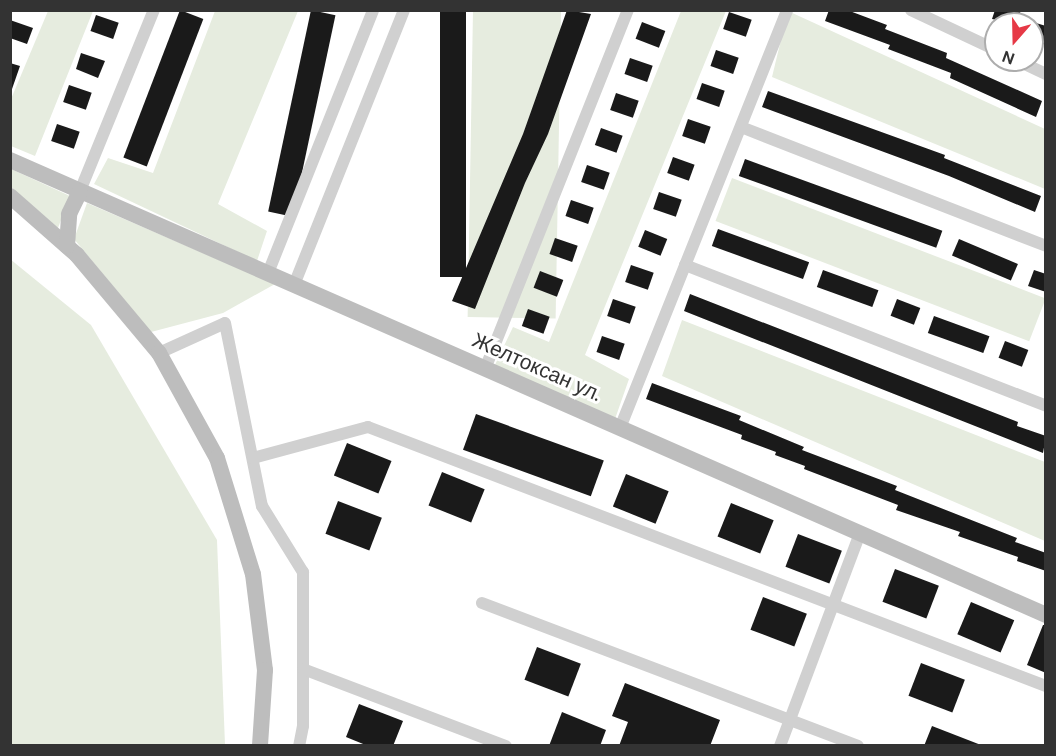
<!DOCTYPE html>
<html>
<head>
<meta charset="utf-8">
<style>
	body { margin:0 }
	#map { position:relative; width:1056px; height:756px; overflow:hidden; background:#fff; font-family:"DM Sans",sans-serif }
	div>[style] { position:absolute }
	.green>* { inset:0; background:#e6ecdf; transform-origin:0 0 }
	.building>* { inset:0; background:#1a1a1a; transform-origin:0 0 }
	.street>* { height:12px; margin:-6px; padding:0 6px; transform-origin:6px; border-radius:6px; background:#d0d0d0 }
	.secondary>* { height:16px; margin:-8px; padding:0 8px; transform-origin:8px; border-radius:8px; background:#bdbdbd }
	span { translate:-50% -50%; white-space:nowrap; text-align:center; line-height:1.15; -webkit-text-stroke:6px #fff; paint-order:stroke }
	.street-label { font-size:21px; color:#333 }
	.frame { position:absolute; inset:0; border:12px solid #333; pointer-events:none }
	.north { position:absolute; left:984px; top:12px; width:60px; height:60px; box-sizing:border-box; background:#fff; border:2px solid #adadad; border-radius:50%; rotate:200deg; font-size:16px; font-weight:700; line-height:24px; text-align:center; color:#333 }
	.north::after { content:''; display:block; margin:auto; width:21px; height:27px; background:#e63946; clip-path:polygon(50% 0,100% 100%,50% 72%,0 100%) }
</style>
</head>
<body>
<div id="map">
	<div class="green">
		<i style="left:473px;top:10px;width:88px;height:307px;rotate:1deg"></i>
		<i style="clip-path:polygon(48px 11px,93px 11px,35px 156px,11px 146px,11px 99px)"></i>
		<i style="clip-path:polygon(215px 11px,298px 11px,218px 204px,267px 231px,257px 261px,94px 184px,108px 158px,153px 173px)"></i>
		<i style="clip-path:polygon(681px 11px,726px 11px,585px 355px,629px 379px,615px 419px,494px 367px,513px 327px,549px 342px)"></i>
		<i style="clip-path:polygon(788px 11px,1045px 129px,1045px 189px,772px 77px)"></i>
		<i style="clip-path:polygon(11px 169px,70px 196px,58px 228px,11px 187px)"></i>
		<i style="left:732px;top:178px;width:336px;height:46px;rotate:21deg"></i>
		<i style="clip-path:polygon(87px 203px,275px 284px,223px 313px,151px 332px,74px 239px)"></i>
		<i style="clip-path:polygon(10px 259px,91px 325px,217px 540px,225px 745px,11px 745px)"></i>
		<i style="clip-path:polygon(682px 320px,1045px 462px,1045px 541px,662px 376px)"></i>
	</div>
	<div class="building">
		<i style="left:180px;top:10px;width:25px;height:158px;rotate:21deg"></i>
		<i style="left:311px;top:10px;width:25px;height:206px;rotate:12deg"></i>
		<i style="left:440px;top:10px;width:26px;height:267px"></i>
		<i style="clip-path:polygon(567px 10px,591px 14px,548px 134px,525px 183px,475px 309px,452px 301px,523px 134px)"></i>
		<i style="clip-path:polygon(829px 10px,847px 10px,887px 25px,885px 29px,947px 53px,946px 58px,1042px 101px,1036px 117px,950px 78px,951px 73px,888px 49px,890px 45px,825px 21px)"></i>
		<i style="clip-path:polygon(995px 10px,1021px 10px,1016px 24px,992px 19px)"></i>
		<i style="left:729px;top:12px;width:24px;height:18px;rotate:19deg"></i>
		<i style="left:96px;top:15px;width:24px;height:17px;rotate:19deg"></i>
		<i style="clip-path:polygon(10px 20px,33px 28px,27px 44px,10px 38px)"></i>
		<i style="left:642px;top:22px;width:25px;height:18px;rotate:21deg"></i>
		<i style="clip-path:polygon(1036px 23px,1046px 26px,1046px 45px,1032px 40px)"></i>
		<i style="left:716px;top:50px;width:24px;height:17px;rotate:19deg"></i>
		<i style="clip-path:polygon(81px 53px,105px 61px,98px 78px,76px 69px)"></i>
		<i style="left:630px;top:58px;width:24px;height:17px;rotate:19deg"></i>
		<i style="clip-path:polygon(10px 63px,20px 66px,12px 89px,10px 89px)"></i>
		<i style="left:702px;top:83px;width:24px;height:17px;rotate:19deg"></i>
		<i style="left:69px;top:85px;width:24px;height:18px;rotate:19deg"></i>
		<i style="clip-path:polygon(768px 91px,945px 155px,944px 158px,1041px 196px,1035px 212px,949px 176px,762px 107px)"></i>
		<i style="left:616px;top:93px;width:24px;height:18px;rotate:19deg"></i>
		<i style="left:688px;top:119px;width:24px;height:18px;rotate:19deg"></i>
		<i style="left:57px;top:124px;width:24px;height:18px;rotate:19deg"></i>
		<i style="left:601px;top:128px;width:23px;height:18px;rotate:20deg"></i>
		<i style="left:673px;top:157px;width:23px;height:17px;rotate:20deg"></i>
		<i style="left:745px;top:159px;width:210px;height:18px;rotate:20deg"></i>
		<i style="left:587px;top:165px;width:24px;height:18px;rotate:19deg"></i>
		<i style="left:659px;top:192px;width:24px;height:18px;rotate:19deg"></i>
		<i style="left:571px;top:200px;width:24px;height:17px;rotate:19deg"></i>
		<i style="left:718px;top:229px;width:97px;height:18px;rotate:20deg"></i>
		<i style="left:645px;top:230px;width:24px;height:18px;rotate:22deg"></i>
		<i style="left:555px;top:238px;width:24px;height:17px;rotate:19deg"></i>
		<i style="left:959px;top:239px;width:64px;height:18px;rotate:23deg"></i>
		<i style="left:631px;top:265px;width:24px;height:18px;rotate:19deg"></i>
		<i style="left:823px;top:270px;width:59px;height:18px;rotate:20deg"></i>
		<i style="clip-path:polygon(1034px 270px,1046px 274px,1046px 292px,1028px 286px)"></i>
		<i style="left:540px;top:271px;width:25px;height:18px;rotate:21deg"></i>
		<i style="clip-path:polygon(690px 294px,1018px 422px,1017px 426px,1046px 436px,1043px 453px,684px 311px)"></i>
		<i style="left:613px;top:299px;width:24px;height:18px;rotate:19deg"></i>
		<i style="left:897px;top:299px;width:25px;height:18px;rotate:21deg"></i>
		<i style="left:528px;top:309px;width:23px;height:18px;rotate:20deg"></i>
		<i style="left:934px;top:316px;width:59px;height:18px;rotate:20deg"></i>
		<i style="left:602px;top:336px;width:24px;height:17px;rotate:19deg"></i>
		<i style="left:1005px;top:341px;width:25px;height:18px;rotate:21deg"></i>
		<i style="clip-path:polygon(652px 383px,741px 416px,739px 420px,804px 447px,802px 450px,897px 486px,895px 490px,1017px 538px,1015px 542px,1046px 553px,1046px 571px,1017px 561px,1018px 557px,958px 536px,960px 532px,896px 510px,898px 505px,804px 469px,805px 466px,775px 455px,776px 452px,741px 439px,742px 435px,646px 399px)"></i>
		<i style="left:476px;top:414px;width:136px;height:38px;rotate:20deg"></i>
		<i style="left:347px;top:443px;width:48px;height:35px;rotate:22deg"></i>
		<i style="left:442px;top:472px;width:46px;height:36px;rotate:22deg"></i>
		<i style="left:626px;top:474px;width:46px;height:35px;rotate:22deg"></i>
		<i style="left:338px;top:501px;width:47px;height:35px;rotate:21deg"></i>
		<i style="left:731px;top:503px;width:46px;height:36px;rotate:22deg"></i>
		<i style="left:798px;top:534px;width:47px;height:35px;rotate:21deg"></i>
		<i style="left:895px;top:569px;width:47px;height:35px;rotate:21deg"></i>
		<i style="left:763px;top:597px;width:47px;height:35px;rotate:21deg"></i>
		<i style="left:971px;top:602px;width:47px;height:35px;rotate:23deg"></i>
		<i style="clip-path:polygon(1043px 625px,1046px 625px,1046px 673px,1027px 665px)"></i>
		<i style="left:537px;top:647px;width:47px;height:35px;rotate:21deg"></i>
		<i style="left:921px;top:663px;width:47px;height:35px;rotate:21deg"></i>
		<i style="clip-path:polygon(625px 683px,720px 720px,710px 746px,619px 746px,628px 722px,612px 716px)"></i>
		<i style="clip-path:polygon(359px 704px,403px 721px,393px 746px,368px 746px,346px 737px)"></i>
		<i style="clip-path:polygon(562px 712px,606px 730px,600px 746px,549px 746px)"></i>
		<i style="clip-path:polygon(932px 726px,981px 745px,980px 746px,924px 746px)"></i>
	</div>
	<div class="street">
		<i style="left:911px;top:10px;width:94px;rotate:25.2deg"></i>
		<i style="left:1016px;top:60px;width:33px;rotate:25deg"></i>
		<i style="left:741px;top:127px;width:327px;rotate:21.3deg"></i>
		<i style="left:80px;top:191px;width:196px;rotate:-67.8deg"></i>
		<i style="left:685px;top:265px;width:388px;rotate:21.3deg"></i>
		<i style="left:268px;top:273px;width:283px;rotate:-68.2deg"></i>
		<i style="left:294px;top:285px;width:296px;rotate:-68.2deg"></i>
		<i style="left:159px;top:353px;width:72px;rotate:-24.4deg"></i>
		<i style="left:225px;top:323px;width:187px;rotate:78.6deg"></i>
		<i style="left:262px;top:506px;width:78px;rotate:58.2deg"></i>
		<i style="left:303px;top:572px;width:154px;rotate:90deg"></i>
		<i style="left:303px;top:726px;width:20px;rotate:101deg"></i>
		<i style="left:485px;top:369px;width:386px;rotate:-68.3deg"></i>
		<i style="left:620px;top:428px;width:450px;rotate:-68.2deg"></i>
		<i style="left:253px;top:458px;width:119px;rotate:-15.1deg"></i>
		<i style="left:368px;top:427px;width:726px;rotate:20.91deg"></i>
		<i style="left:482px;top:603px;width:402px;rotate:20.8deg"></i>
		<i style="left:303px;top:669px;width:217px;rotate:20.8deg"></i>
		<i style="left:780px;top:746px;width:228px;rotate:-69.4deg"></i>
	</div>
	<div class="secondary">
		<i style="left:10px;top:160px;width:1132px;rotate:23.71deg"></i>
		<i style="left:10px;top:196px;width:89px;rotate:41.4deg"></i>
		<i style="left:77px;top:255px;width:128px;rotate:50.1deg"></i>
		<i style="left:159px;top:353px;width:120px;rotate:61.1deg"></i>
		<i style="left:217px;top:458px;width:121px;rotate:72.8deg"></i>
		<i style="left:253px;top:574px;width:97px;rotate:82.9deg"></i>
		<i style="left:265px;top:670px;width:76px;rotate:93.8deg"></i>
		<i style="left:67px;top:246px;width:32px;rotate:-86deg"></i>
		<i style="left:69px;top:214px;width:25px;rotate:-64deg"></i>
	</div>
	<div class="street-label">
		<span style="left:537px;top:367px;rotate:24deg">Желтоксан ул.</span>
	</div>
	<div class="frame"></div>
	<div class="north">N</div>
</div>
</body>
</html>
